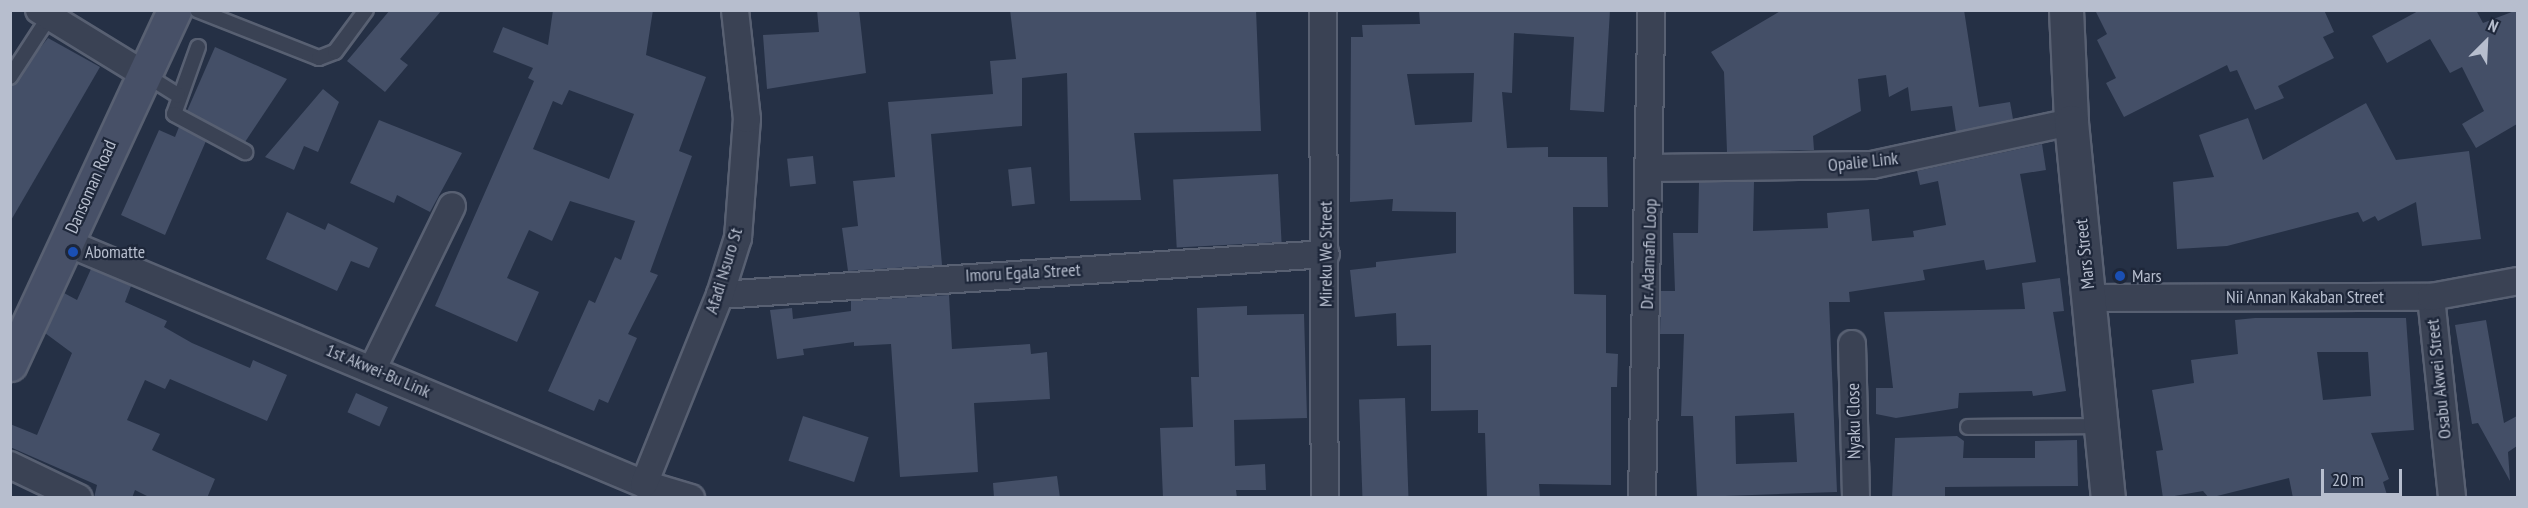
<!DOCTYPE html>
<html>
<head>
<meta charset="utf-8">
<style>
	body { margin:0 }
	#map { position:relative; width:2528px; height:508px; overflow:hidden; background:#253045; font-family:"PT Sans Narrow",sans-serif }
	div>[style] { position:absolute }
	.building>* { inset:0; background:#444f67; transform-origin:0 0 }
	.roads { filter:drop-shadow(2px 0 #586072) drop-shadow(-2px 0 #586072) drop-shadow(0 2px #586072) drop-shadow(0 -2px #586072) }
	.service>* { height:14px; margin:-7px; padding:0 7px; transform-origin:7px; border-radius:7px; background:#3a4254 }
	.minor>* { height:26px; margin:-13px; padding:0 13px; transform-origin:13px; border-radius:13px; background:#3a4254 }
	.tertiary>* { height:33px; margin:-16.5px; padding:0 16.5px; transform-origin:16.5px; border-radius:16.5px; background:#3a4254 }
	.secondary>* { height:33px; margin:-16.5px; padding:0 16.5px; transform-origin:16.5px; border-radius:16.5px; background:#475067 }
	.dots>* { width:16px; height:16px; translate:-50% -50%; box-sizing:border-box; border:3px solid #1e273a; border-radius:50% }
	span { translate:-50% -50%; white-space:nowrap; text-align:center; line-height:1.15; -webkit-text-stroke:4.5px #1e273a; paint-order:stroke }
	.street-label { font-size:18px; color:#b7bece }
	.poi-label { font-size:18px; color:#b7bece }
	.left { translate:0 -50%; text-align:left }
	.frame { position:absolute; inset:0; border:12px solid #b7bece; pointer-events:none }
	.north { position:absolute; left:2456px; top:12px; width:60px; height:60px; -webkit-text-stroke:4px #1e273a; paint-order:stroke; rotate:24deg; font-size:16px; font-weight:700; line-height:24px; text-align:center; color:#b7bece }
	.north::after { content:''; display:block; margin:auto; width:21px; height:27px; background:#b7bece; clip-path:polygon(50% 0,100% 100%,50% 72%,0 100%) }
	.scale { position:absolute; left:2321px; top:469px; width:81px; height:27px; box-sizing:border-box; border:3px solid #b7bece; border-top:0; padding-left:8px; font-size:18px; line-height:21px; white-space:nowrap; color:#b7bece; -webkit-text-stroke:4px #1e273a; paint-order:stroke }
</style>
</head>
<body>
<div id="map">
	<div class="building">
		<i style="clip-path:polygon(390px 10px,442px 10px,400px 59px,408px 65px,385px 92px,347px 61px)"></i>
		<i style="clip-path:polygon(evenodd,553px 10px,653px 10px,646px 55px,706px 77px,679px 151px,692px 156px,650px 272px,658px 275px,628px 334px,637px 338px,608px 403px,599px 399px,594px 411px,548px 391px,589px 300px,595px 303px,615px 257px,621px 260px,635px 221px,570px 201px,552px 241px,529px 230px,507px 278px,539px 292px,517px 342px,435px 306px,534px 81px,528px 78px,533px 68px,493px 52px,503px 27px,548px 45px,553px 10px,569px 90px,634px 114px,609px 179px,533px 149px,553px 101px,562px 105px,569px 90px)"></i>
		<i style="clip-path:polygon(817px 10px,859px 10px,866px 73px,767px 89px,763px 35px,819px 32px)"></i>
		<i style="clip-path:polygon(1010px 10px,1256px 10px,1261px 131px,1134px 133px,1141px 200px,1070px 201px,1067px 73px,1022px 78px,1022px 126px,931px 134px,942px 265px,848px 271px,842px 228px,858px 226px,853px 181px,895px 177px,888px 102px,993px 94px,990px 61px,1016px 59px)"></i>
		<i style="clip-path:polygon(evenodd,1419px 10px,1610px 10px,1604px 112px,1570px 110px,1574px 37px,1514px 33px,1512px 93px,1502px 92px,1507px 148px,1548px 147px,1548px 157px,1607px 157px,1608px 207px,1573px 207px,1574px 294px,1606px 295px,1606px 353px,1618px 354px,1617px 387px,1611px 387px,1611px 485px,1539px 484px,1540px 498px,1487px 498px,1485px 433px,1478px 433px,1478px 410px,1431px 411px,1431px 345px,1397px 346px,1396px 313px,1355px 317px,1350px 270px,1376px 267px,1376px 262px,1456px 253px,1456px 212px,1392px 211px,1393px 199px,1350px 202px,1351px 37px,1363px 37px,1362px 25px,1420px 24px,1419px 10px,1474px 73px,1472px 122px,1415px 125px,1407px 74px,1474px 73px)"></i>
		<i style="clip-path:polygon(1782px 10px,1964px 10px,1979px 107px,2010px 102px,2013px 119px,1956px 132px,1952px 106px,1911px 111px,1908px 87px,1889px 97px,1886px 75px,1858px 79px,1861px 111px,1813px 136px,1814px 150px,1727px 152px,1724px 72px,1711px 52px)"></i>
		<i style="clip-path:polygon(2095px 10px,2324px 10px,2334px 32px,2323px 37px,2334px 58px,2278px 86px,2284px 98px,2255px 110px,2237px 70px,2230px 72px,2227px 65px,2124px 117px,2106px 83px,2116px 78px,2097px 40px,2107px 34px)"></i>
		<i style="clip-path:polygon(2420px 10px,2476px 10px,2483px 23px,2517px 10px,2517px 124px,2476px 148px,2462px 124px,2484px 111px,2462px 67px,2450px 73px,2430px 39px,2387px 63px,2372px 36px)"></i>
		<i style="clip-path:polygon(48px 38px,100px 67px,10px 222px,10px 86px)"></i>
		<i style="clip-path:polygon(215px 47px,287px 79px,245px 142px,187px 111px)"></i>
		<i style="clip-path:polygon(323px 89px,339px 102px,318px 152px,304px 146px,294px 170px,265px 157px)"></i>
		<i style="clip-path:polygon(2366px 103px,2396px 160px,2469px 151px,2481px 239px,2422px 246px,2416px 202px,2378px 221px,2375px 216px,2363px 222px,2358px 212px,2227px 246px,2177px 249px,2173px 182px,2214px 177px,2199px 135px,2248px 118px,2263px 160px)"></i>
		<i style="clip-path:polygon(379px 120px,462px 153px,430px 212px,397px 195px,394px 203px,350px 183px)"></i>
		<i style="clip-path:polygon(179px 127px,206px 141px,165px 235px,121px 215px,159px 130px,175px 137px)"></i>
		<i style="clip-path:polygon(evenodd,2042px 144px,2046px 170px,2020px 174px,2036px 262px,1986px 270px,1984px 260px,1923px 270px,1925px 280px,1849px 292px,1850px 302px,1829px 302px,1837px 492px,1697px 497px,1693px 416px,1681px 416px,1684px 334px,1660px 334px,1661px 291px,1675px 291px,1673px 233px,1698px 233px,1699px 182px,1754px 182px,1753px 231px,1828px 228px,1827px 213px,1869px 209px,1872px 241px,1914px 237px,1913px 231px,1946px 225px,1938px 181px,1920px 185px,1917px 171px,2042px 144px,1794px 413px,1797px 462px,1736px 464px,1735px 416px,1794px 413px)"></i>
		<i style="left:813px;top:156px;width:28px;height:26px;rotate:84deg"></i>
		<i style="left:1031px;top:167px;width:37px;height:23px;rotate:84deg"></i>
		<i style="left:1278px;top:174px;width:68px;height:105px;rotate:87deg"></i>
		<i style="clip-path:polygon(287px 212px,325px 230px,328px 223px,378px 248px,369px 268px,351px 261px,337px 291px,266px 259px)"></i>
		<i style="clip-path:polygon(91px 269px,131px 286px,125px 302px,167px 321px,164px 327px,192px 343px,250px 368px,253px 360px,287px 375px,267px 421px,170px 379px,165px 389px,145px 380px,127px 420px,160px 434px,152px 450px,215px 479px,207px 498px,151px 498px,135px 490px,132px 498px,94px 498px,97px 485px,10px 447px,10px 424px,37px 435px,72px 353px,45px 333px,64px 293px,77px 300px)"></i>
		<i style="clip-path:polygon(2060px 278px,2064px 311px,2053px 312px,2066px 391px,2033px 396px,2032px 391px,1959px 393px,1958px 408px,1896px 418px,1876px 414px,1876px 388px,1893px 388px,1884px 312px,2025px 309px,2022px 283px)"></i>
		<i style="clip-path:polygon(949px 295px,952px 349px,1030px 344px,1031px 354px,1047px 352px,1050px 399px,974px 403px,978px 472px,900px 477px,891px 344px,854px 346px,854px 342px,803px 349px,804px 355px,777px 359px,770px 310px,792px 308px,793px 319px,851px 311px,851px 301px)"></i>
		<i style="clip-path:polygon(1247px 306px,1247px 315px,1304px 314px,1307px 418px,1234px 420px,1235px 466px,1265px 464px,1266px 490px,1236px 490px,1237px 498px,1163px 498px,1160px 428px,1193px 427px,1191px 377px,1199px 377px,1197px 308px)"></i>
		<i style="clip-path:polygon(evenodd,2255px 318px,2406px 318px,2414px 430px,2371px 433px,2389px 479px,2383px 482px,2388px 498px,2293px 498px,2289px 478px,2209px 498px,2203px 491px,2163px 498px,2156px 451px,2163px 450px,2152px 390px,2194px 383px,2191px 360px,2238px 354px,2235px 320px,2255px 318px,2317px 352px,2368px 352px,2371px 396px,2323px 400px,2317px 352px)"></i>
		<i style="clip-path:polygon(2486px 320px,2504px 423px,2517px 416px,2517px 446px,2508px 452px,2510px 481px,2478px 423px,2472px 424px,2455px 325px)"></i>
		<i style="left:356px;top:393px;width:35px;height:21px;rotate:24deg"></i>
		<i style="left:1405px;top:398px;width:100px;height:46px;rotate:88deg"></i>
		<i style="left:803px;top:416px;width:69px;height:47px;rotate:18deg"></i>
		<i style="clip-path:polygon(1957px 436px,1964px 441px,1963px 458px,2035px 458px,2035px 441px,2077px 440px,2078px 486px,1945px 487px,1945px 498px,1892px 498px,1895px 438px)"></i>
		<i style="clip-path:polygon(1057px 476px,1060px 498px,994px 498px,993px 483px)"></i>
	</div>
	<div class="roads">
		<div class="service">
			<i style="left:197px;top:10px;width:131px;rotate:21.5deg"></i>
			<i style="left:319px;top:58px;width:17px;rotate:-21deg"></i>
			<i style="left:335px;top:52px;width:52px;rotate:-53.6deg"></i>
			<i style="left:198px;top:47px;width:71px;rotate:109.7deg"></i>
			<i style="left:174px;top:114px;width:81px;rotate:28.2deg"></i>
			<i style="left:144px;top:74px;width:40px;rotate:32deg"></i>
			<i style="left:10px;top:77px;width:72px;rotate:-57deg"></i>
			<i style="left:1968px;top:427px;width:134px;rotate:-0.4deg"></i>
		</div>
		<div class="minor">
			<i style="left:39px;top:10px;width:121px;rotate:31.5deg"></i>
			<i style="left:1323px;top:10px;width:488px;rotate:89.8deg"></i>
			<i style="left:1652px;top:168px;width:220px;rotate:-0.8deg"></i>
			<i style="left:1872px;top:165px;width:204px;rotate:-12.2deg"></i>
			<i style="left:65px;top:242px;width:628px;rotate:22.68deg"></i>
			<i style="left:644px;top:484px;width:49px;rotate:16.6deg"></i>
			<i style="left:720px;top:295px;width:607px;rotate:-3.87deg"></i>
			<i style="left:2431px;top:297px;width:202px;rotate:84deg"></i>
			<i style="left:2090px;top:298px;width:341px;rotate:-0.2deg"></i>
			<i style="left:2431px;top:297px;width:88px;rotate:-10.4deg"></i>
			<i style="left:1852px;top:344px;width:154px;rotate:88.5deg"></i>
			<i style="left:373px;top:368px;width:180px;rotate:-64deg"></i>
			<i style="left:10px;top:465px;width:76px;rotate:25.6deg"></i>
			<i style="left:644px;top:484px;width:204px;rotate:-68.1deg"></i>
			<i style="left:720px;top:295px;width:60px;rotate:-72.5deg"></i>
			<i style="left:738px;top:238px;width:119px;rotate:-85.7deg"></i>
			<i style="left:747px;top:119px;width:110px;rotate:-96.3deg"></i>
			<i style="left:1642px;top:498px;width:488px;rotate:-88.9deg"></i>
		</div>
		<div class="tertiary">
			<i style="left:2066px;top:10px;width:112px;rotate:87.4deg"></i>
			<i style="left:2071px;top:122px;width:378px;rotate:84.4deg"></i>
		</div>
		<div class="secondary">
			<i style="left:10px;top:364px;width:390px;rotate:-65.1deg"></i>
		</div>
	</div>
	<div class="dots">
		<i style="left:73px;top:252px;background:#1a4fb4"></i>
		<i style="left:2120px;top:276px;background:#1a4fb4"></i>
	</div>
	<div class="street-label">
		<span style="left:1863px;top:162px;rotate:-6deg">Opalie Link</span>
		<span style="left:91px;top:187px;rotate:-66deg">Dansoman Road</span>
		<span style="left:1326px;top:254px;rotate:-90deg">Mireku We Street</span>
		<span style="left:1649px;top:254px;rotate:-88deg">Dr. Adamafio Loop</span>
		<span style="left:2085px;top:254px;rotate:-96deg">Mars Street</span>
		<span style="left:724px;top:271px;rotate:-73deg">Afadi Nsuro St</span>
		<span style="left:1023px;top:273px;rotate:-3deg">Imoru Egala Street</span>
		<span style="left:2305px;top:297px">Nii Annan Kakaban Street</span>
		<span style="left:378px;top:371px;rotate:23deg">1st Akwei-Bu Link</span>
		<span style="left:2439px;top:379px;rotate:-96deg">Osabu Akwei Street</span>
		<span style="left:1854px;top:421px;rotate:-91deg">Nyaku Close</span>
	</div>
	<div class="poi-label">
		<span class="left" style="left:85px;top:252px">Abomatte</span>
		<span class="left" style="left:2132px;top:276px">Mars</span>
	</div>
	<div class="frame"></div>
	<div class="north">N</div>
	<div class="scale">20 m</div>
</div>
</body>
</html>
